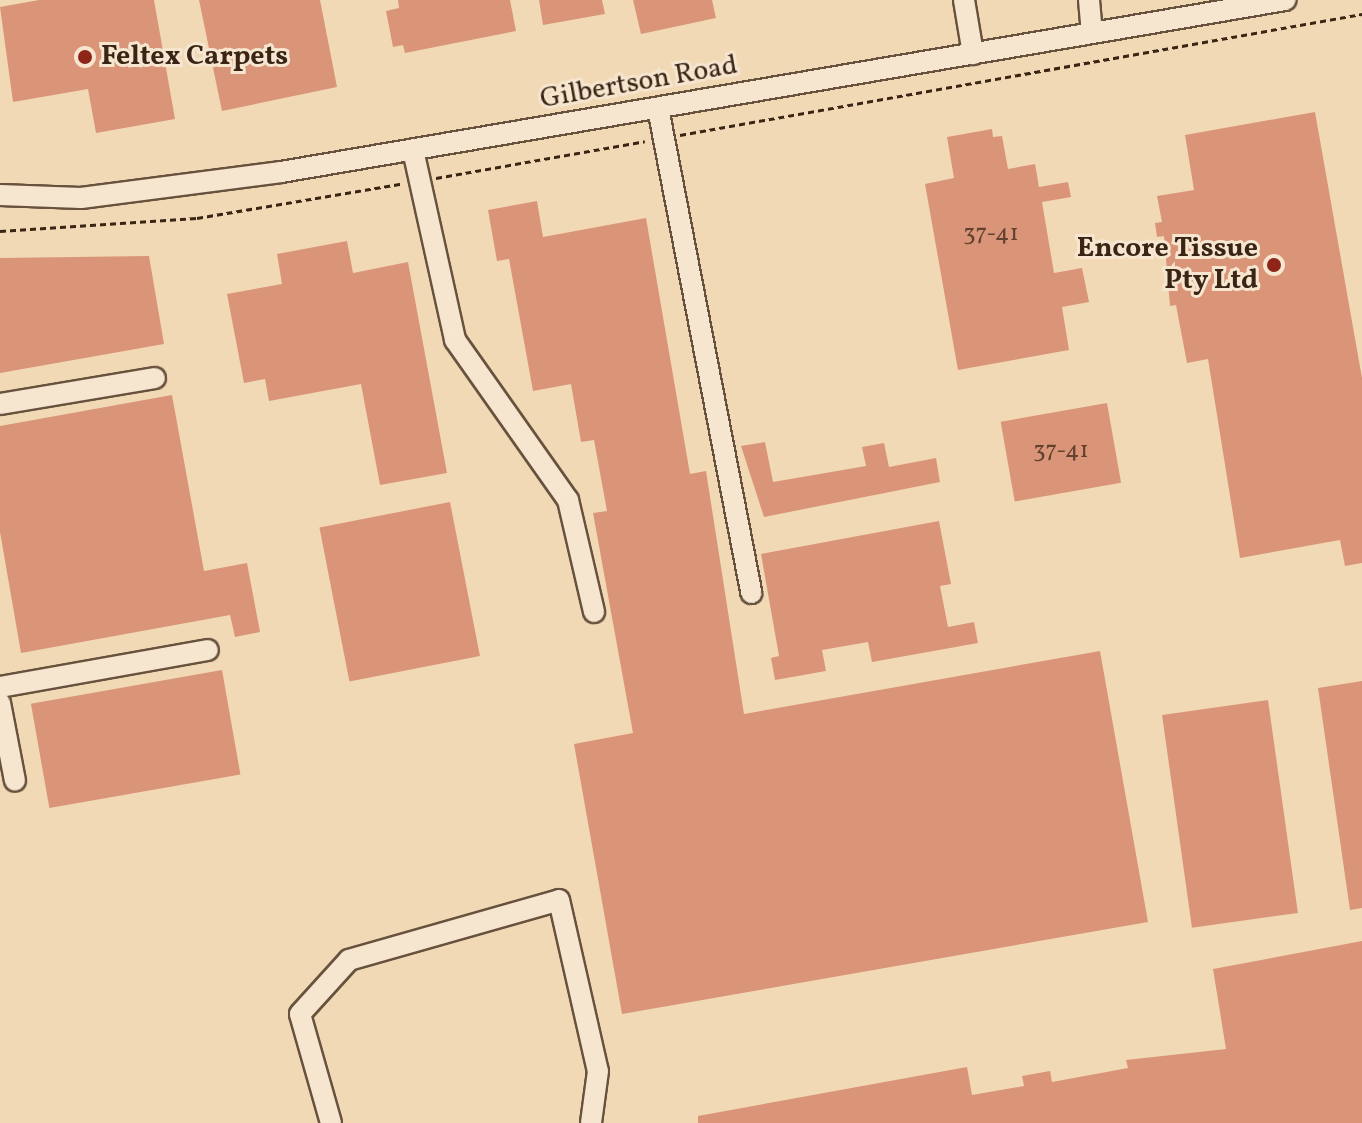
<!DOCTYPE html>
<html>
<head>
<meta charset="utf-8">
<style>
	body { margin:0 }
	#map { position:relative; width:1362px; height:1123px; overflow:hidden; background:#f1d9b6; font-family:Vollkorn,serif }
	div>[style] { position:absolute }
	.building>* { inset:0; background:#da9579; transform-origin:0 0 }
	.path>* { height:3px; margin-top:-1.5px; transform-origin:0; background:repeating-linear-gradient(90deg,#3a2515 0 6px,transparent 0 10px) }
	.roads { filter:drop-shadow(2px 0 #68523d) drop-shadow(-2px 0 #68523d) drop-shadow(0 2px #68523d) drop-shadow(0 -2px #68523d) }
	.minor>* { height:20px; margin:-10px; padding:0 10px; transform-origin:10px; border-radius:10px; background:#f6e6d0 }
	.dots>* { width:22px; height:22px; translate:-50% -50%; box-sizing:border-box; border:4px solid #f6e6d0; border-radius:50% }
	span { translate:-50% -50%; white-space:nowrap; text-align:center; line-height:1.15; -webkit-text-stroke:6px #f6e6d0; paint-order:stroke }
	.number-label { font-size:24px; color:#62412e }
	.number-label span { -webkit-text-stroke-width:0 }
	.poi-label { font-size:28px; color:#3a2515; font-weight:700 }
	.left { translate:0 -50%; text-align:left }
	.right { translate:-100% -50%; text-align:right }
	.street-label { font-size:28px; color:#3a2515 }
</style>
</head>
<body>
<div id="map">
	<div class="building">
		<i style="clip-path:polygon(39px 0,154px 0,175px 119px,96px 133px,88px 89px,13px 102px,0 7px)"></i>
		<i style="clip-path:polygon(199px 0,320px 0,337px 87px,222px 111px)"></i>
		<i style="clip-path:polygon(398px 0,510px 0,516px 31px,405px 53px,403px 45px,393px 47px,386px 11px,399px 8px)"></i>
		<i style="clip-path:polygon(539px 0,602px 0,605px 14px,543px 25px)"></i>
		<i style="clip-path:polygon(633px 0,712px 0,716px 18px,641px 34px)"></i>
		<i style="clip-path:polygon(1315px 112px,1362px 378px,1362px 563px,1345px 566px,1340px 540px,1240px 558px,1208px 359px,1187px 363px,1176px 305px,1170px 306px,1164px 236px,1157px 237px,1155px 223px,1162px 222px,1157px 196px,1194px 190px,1185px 135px)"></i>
		<i style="clip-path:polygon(992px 129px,993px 137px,1002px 136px,1008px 169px,1035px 164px,1039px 187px,1068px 182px,1071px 197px,1042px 202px,1054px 273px,1082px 268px,1089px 302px,1062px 307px,1069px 350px,958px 370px,925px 184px,954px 178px,947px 137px)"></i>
		<i style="clip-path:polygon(537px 201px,543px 237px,646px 218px,690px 474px,706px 471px,744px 714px,1100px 651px,1148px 922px,622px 1014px,574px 744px,633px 733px,593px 513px,607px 511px,594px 440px,581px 442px,571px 384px,533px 391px,509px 259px,497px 261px,488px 210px)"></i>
		<i style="clip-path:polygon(347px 241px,353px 273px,408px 262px,447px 473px,380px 485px,361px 384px,269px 401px,265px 379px,244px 383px,227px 294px,282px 284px,277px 254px)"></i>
		<i style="clip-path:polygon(149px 256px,164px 344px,0 373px,0 258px)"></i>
		<i style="clip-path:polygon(172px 395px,204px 571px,247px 563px,260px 632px,235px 637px,230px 615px,21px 653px,0 532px,0 426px)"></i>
		<i style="left:1107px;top:403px;width:81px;height:108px;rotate:80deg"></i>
		<i style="clip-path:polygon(765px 442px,773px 482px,866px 466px,862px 447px,884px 443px,889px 467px,936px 458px,940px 482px,764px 517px,741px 446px)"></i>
		<i style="left:450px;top:502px;width:157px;height:133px;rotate:79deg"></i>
		<i style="clip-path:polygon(939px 521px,951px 584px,940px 586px,948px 627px,974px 622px,978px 643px,872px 662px,868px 642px,822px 650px,826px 671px,775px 680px,771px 658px,779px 656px,761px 554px)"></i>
		<i style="left:222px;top:670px;width:106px;height:194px;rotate:80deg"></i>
		<i style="clip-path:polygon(1362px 681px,1362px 908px,1350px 910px,1318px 688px)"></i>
		<i style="left:1268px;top:700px;width:215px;height:107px;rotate:82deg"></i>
		<i style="clip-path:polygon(1362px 941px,1362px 1123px,698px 1123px,698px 1116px,967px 1067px,972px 1095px,1024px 1086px,1022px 1076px,1050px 1071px,1052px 1082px,1128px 1068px,1126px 1060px,1226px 1049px,1213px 969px)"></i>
	</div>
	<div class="path">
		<i style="left:680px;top:135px;width:693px;rotate:-10.06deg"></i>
		<i style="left:436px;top:178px;width:212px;rotate:-10deg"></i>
		<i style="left:0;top:231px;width:197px;rotate:-3.8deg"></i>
		<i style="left:197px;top:218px;width:207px;rotate:-9.5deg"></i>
	</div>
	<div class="roads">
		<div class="minor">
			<i style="left:964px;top:0;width:55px;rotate:80.5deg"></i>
			<i style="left:1089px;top:0;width:33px;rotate:85deg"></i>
			<i style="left:658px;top:108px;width:494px;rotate:79.1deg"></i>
			<i style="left:413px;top:150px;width:195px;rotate:77.5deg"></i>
			<i style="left:455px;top:340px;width:196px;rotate:54.8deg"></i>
			<i style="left:568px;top:500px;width:115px;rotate:76.9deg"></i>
			<i style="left:0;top:195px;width:81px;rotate:2.1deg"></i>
			<i style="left:81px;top:198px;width:202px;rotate:-7.4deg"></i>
			<i style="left:281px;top:172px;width:1019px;rotate:-9.72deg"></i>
			<i style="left:0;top:404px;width:157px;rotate:-9.5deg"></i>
			<i style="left:0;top:687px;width:211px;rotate:-10.1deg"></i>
			<i style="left:0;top:703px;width:79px;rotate:79.1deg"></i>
			<i style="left:331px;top:1123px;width:113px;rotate:-105.9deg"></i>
			<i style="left:300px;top:1014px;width:73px;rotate:-47.8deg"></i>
			<i style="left:349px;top:960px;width:218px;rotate:-15.9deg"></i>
			<i style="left:559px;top:900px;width:175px;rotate:77.2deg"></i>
			<i style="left:598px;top:1071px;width:52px;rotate:97.7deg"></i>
		</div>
	</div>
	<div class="dots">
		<i style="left:85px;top:57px;background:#8f2418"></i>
		<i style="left:1274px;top:265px;background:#8f2418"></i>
	</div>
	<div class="number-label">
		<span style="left:991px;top:235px">37-41</span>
		<span style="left:1061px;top:452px">37-41</span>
	</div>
	<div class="poi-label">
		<span class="left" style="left:101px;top:57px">Feltex Carpets</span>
		<span class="right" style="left:1258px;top:265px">Encore Tissue<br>Pty Ltd</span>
	</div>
	<div class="street-label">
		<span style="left:639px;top:83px;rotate:-10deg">Gilbertson Road</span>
	</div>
</div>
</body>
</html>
